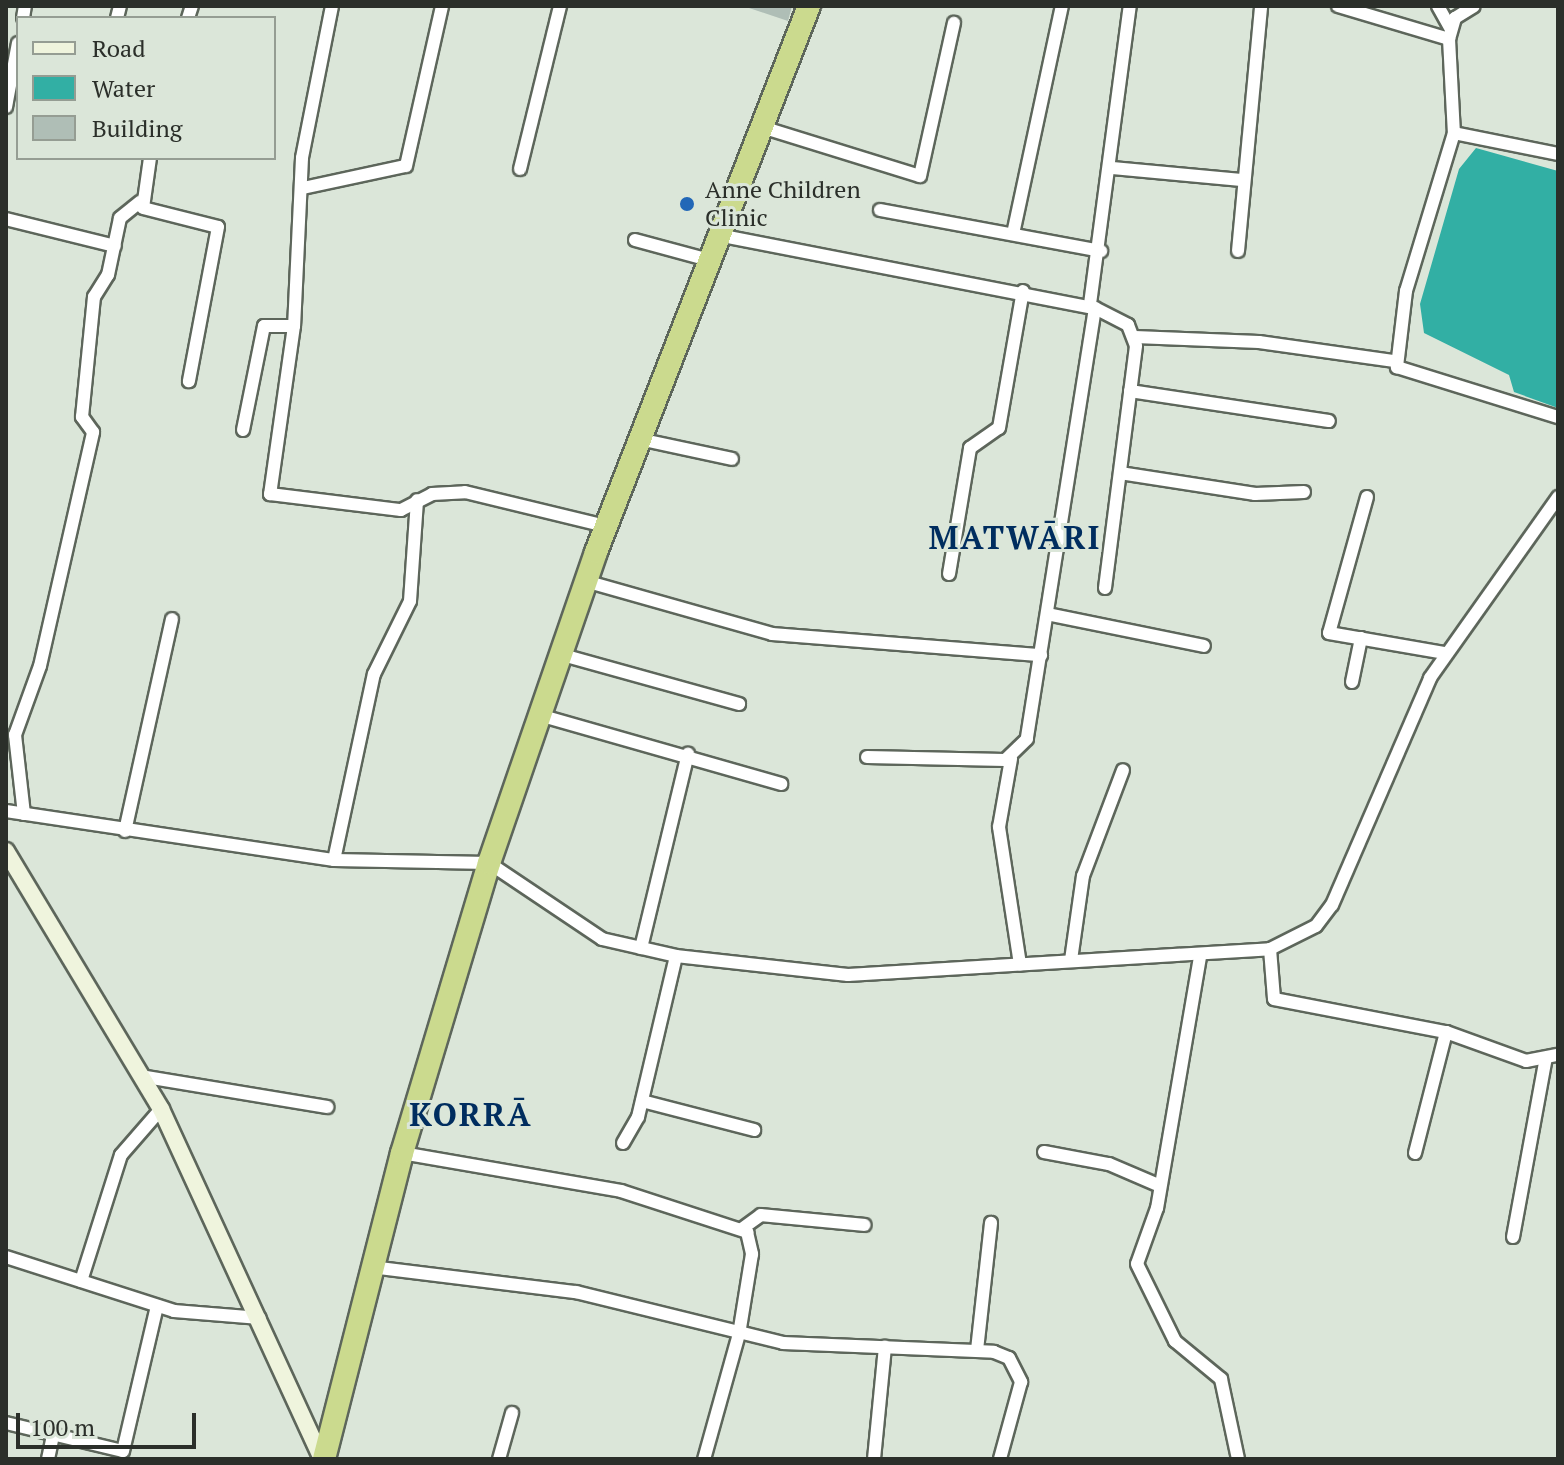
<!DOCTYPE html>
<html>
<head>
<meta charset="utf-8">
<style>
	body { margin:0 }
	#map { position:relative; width:1564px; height:1465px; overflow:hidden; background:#dbe6d9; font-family:"PT Serif",serif }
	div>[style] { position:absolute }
	.water>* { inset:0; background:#32afa4 }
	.building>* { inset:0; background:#afbeb6 }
	.roads { filter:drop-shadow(2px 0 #5d665b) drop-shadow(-2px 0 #5d665b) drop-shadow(0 2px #5d665b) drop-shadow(0 -2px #5d665b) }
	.street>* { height:12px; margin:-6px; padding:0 6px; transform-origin:6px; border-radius:6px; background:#fff }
	.secondary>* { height:16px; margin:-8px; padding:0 8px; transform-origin:8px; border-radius:8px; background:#eff4dd }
	.highway>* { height:22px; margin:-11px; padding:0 11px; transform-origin:11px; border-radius:11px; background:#cbda8e }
	.dots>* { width:22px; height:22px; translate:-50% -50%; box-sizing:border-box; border:4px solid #dbe6d9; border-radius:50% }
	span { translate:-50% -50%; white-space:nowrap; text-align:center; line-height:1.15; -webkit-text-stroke:6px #dbe6d9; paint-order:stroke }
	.poi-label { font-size:24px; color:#2b2f2a }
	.left { translate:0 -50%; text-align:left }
	.district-label { font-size:32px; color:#002d5f; font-weight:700; letter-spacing:2px }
	.frame { position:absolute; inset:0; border:8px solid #2b2f2a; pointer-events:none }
	.legend { position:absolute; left:16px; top:16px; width:260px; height:144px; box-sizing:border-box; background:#dbe6d9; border:2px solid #959d93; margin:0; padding:10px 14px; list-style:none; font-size:24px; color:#2b2f2a }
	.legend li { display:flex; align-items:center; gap:16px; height:40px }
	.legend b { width:40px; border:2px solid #959d93 }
	.scale { position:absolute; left:16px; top:1413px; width:180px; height:36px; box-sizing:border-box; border:4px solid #2b2f2a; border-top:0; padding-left:10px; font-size:24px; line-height:28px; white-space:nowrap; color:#2b2f2a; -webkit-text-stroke:6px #dbe6d9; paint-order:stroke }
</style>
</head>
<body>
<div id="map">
	<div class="water">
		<i style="clip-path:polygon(1476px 148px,1558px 171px,1558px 408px,1514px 392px,1509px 375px,1424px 333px,1420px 304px,1459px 169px)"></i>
	</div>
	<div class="building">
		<i style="clip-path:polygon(743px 6px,792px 6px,788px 21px)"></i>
	</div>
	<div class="roads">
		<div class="street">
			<i style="left:332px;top:6px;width:155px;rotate:101.2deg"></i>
			<i style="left:302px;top:158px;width:168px;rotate:92.7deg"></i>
			<i style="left:294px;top:326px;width:170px;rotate:98.1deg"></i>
			<i style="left:270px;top:494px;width:132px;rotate:7deg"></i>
			<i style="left:401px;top:510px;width:35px;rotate:-27deg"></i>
			<i style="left:432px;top:494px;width:33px;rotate:-3deg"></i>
			<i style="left:465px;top:492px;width:145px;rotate:13.6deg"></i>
			<i style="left:1338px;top:6px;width:116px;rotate:16.6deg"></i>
			<i style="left:1449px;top:39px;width:94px;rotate:87deg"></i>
			<i style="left:1454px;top:133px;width:165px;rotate:106.9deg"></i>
			<i style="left:1406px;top:291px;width:77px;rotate:96.8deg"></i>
			<i style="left:1397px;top:367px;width:169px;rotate:17.3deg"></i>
			<i style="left:1438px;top:6px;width:25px;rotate:61deg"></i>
			<i style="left:23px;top:18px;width:12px;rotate:-81deg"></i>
			<i style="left:117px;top:18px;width:12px;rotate:-76deg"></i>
			<i style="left:188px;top:18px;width:13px;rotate:-72deg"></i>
			<i style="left:1449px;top:39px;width:22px;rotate:-74deg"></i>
			<i style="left:1455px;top:18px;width:22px;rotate:-32deg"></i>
			<i style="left:6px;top:107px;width:65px;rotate:-79.4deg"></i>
			<i style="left:765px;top:128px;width:162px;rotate:17.2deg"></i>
			<i style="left:920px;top:176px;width:157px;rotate:-77.5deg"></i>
			<i style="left:1454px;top:133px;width:106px;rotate:11.4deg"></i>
			<i style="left:150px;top:158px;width:50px;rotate:98deg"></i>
			<i style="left:143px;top:208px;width:77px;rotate:14.2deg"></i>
			<i style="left:218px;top:227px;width:157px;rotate:100.7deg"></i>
			<i style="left:1113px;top:168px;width:131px;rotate:5.3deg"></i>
			<i style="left:520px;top:169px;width:168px;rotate:-76.2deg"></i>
			<i style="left:303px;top:188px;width:105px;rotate:-12.1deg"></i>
			<i style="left:406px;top:166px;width:164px;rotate:-77.3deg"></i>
			<i style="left:880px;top:210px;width:225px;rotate:10.5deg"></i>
			<i style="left:6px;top:219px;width:112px;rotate:13.9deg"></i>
			<i style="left:1013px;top:234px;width:233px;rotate:-77.9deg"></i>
			<i style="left:723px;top:236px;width:379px;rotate:11deg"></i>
			<i style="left:1095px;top:308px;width:436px;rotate:99deg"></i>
			<i style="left:1027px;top:739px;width:30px;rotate:136deg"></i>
			<i style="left:1005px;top:760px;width:138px;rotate:-178.8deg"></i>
			<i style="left:635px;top:240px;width:81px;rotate:15.1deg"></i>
			<i style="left:1238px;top:251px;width:246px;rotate:-84.6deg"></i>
			<i style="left:1090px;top:304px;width:301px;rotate:-82.4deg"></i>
			<i style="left:1095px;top:308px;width:37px;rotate:27deg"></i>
			<i style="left:1128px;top:325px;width:22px;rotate:69deg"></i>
			<i style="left:1136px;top:346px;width:244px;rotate:97.3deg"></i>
			<i style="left:1135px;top:337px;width:124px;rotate:2.3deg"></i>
			<i style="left:1259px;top:342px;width:137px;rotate:8deg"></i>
			<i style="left:1130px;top:391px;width:201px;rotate:8.6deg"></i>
			<i style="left:243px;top:430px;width:106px;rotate:-78.6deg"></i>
			<i style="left:264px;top:326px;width:30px"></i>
			<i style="left:639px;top:439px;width:95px;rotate:12.1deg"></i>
			<i style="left:1120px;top:473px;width:137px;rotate:8.8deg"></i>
			<i style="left:1255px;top:494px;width:49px;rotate:-2.3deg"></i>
			<i style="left:1367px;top:497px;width:141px;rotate:105.6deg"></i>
			<i style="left:1329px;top:633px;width:118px;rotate:9.8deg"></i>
			<i style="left:949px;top:574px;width:128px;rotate:-80.5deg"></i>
			<i style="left:970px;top:448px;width:35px;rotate:-35deg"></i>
			<i style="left:999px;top:428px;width:139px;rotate:-80.1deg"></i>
			<i style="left:585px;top:581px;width:194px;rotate:15.8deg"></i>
			<i style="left:772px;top:634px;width:270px;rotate:4.5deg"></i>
			<i style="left:1047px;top:614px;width:160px;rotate:11.5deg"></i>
			<i style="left:559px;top:654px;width:187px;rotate:15.5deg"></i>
			<i style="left:1352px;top:682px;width:45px;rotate:-78.4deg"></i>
			<i style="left:539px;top:715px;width:252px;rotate:15.9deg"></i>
			<i style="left:1011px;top:759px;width:69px;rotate:100deg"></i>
			<i style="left:999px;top:827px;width:139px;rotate:81.3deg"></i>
			<i style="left:6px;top:811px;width:332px;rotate:8.5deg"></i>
			<i style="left:334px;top:860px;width:155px;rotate:1.1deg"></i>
			<i style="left:489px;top:863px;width:136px;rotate:33.9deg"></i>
			<i style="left:602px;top:939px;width:76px;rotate:12.9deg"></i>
			<i style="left:676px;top:956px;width:173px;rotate:6.3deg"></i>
			<i style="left:848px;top:975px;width:423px;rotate:-3.5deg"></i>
			<i style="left:1270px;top:949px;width:51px;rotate:-26.6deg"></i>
			<i style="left:1316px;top:926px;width:26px;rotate:-53deg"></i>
			<i style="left:1332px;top:905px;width:247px;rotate:-66.6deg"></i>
			<i style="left:1430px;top:678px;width:222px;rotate:-54.7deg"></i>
			<i style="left:24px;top:814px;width:80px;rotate:-96.5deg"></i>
			<i style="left:15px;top:735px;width:73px;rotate:-70.1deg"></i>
			<i style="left:40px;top:666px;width:240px;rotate:-77.2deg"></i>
			<i style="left:93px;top:432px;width:19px;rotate:-126deg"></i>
			<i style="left:82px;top:417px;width:121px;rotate:-84.3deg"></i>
			<i style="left:94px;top:297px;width:26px;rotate:-58deg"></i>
			<i style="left:108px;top:275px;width:58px;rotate:-78.1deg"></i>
			<i style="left:120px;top:218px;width:26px;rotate:-39deg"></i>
			<i style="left:125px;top:831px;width:217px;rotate:-77.5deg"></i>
			<i style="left:334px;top:860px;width:190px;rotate:-77.9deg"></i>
			<i style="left:374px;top:674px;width:81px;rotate:-63.7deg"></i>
			<i style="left:410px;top:601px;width:101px;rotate:-86deg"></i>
			<i style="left:641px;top:948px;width:200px;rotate:-76.4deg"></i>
			<i style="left:1270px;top:949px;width:50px;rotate:85.4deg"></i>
			<i style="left:1274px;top:999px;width:175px;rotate:10.9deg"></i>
			<i style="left:1446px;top:1032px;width:85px;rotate:19.9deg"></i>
			<i style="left:1526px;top:1061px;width:33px;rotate:-11deg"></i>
			<i style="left:1200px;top:957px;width:255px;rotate:99.7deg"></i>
			<i style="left:1157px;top:1208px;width:59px;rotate:109.7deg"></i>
			<i style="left:1137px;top:1264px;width:86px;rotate:63.7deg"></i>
			<i style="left:1175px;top:1341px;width:60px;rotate:39.6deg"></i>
			<i style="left:1221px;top:1379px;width:82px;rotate:78deg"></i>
			<i style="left:1071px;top:960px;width:85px;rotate:-81.9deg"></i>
			<i style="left:1083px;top:876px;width:113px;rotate:-69.3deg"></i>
			<i style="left:140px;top:1076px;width:190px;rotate:9.4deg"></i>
			<i style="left:642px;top:1101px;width:116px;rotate:14.5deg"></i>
			<i style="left:623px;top:1143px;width:30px;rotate:-60deg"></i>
			<i style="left:638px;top:1117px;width:165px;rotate:-76.7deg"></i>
			<i style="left:1044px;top:1152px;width:66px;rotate:10.5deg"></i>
			<i style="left:1109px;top:1164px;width:53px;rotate:23.2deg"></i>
			<i style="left:402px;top:1153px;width:222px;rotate:9.8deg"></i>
			<i style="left:621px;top:1191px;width:133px;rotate:18deg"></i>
			<i style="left:747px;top:1232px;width:23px;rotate:77deg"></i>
			<i style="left:752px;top:1254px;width:81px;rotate:99.2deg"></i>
			<i style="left:739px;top:1334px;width:130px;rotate:105.6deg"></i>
			<i style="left:1415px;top:1153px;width:125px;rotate:-75.6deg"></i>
			<i style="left:743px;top:1228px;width:22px;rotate:-36deg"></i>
			<i style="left:761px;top:1215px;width:104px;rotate:5.5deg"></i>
			<i style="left:1513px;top:1237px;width:182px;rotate:-79.6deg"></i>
			<i style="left:6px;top:1257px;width:176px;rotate:17.8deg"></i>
			<i style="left:174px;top:1311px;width:86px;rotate:4.7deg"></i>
			<i style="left:371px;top:1267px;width:207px;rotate:7deg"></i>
			<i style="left:576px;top:1292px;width:213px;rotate:13.8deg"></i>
			<i style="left:783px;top:1343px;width:211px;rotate:2.4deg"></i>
			<i style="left:994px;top:1352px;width:16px;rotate:22deg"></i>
			<i style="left:1009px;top:1358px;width:27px;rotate:63deg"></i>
			<i style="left:1021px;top:1382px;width:80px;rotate:105.3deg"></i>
			<i style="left:81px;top:1281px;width:132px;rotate:-72.4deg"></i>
			<i style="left:121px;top:1155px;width:61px;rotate:-49deg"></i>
			<i style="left:977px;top:1350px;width:128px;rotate:-83.7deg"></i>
			<i style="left:6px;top:1423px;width:120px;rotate:13.5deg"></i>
			<i style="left:123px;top:1451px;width:149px;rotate:-76.8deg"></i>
			<i style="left:48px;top:1459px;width:25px;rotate:-78deg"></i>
			<i style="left:499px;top:1459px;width:48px;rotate:-74.2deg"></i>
			<i style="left:874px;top:1459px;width:113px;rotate:-84.4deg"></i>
		</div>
		<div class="secondary">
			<i style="left:6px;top:851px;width:301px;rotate:59deg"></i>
			<i style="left:161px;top:1109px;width:385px;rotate:65.3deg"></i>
		</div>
		<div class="highway">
			<i style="left:324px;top:1459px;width:316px;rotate:-75.7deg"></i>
			<i style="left:402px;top:1153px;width:303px;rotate:-73.3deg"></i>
			<i style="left:489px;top:863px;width:329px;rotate:-71deg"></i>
			<i style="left:596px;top:552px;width:586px;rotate:-68.69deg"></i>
		</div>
	</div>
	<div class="dots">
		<i style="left:687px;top:204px;background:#2267b7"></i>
	</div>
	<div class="poi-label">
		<span class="left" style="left:705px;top:204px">Anne Children<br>Clinic</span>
	</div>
	<div class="district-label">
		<span style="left:1015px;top:537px">MATWĀRI</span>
		<span style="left:471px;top:1114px">KORRĀ</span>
	</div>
	<div class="frame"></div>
	<ul class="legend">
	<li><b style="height:10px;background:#eff4dd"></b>Road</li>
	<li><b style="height:22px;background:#32afa4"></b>Water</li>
	<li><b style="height:22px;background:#afbeb6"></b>Building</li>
	</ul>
	<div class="scale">100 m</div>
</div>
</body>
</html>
